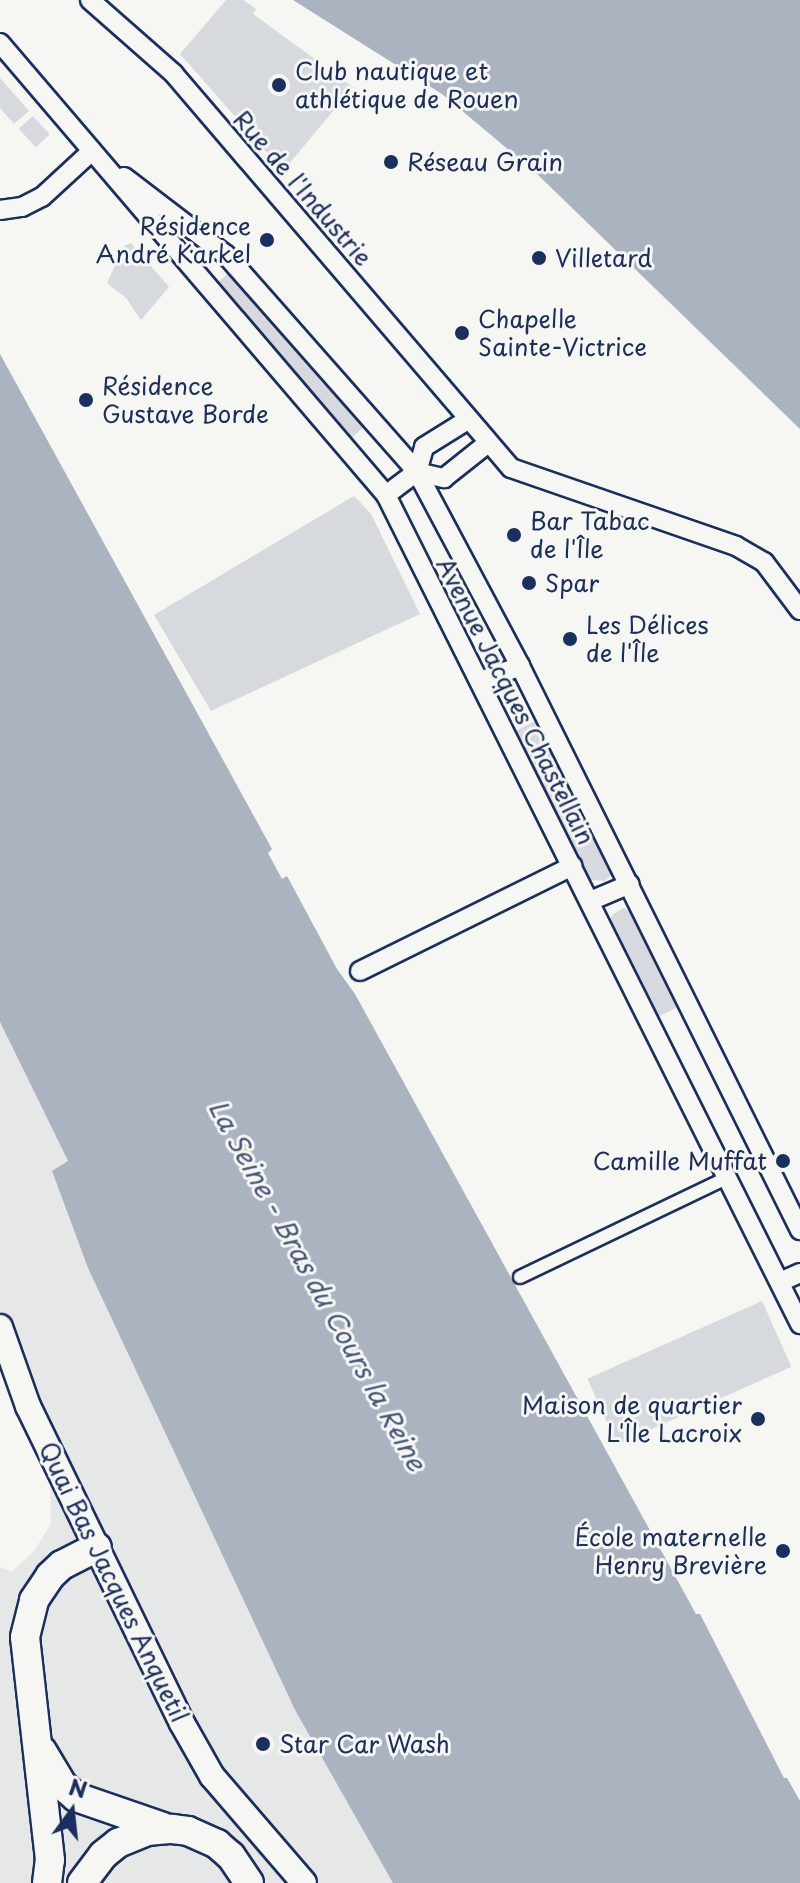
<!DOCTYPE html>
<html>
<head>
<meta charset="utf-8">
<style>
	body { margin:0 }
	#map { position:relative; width:800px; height:1883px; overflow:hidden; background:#f6f6f2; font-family:"Playpen Sans",sans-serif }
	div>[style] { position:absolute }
	.built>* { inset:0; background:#e6e7e7 }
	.green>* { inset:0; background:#d6d9dd; transform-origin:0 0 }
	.water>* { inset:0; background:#abb2c0 }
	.roads { filter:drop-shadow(2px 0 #1b2f5e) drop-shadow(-2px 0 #1b2f5e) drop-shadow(0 2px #1b2f5e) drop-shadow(0 -2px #1b2f5e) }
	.pedestrian>* { height:12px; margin:-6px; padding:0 6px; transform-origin:6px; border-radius:6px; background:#f6f6f2 }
	.minor>* { height:18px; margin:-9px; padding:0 9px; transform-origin:9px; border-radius:9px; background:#f6f6f2 }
	.secondary>* { height:24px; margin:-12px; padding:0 12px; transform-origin:12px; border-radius:12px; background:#f6f6f2 }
	.primary>* { height:28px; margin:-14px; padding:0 14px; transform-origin:14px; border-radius:14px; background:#f6f6f2 }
	.dots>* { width:22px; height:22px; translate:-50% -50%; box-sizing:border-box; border:4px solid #f6f6f2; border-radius:50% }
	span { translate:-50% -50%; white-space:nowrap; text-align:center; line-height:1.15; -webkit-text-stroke:6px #f6f6f2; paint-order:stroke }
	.poi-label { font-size:24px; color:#1b2f5e }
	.left { translate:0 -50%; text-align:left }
	.right { translate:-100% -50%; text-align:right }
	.street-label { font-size:24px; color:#1b2f5e }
	.water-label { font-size:26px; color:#46567b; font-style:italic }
	.north { position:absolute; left:32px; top:1771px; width:80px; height:80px; -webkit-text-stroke:6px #f6f6f2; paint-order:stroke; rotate:15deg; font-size:22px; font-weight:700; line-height:32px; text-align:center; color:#1b2f5e }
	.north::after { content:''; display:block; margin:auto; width:28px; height:36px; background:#1b2f5e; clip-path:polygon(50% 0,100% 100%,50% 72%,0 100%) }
</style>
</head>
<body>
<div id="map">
	<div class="built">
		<i style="clip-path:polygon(0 1022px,68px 1162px,52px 1171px,88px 1268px,295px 1710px,393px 1883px,0 1883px,0 1567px,12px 1572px,35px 1550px,51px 1523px,50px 1478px,0 1358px)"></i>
	</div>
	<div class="green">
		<i style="clip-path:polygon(226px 0,243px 0,256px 9px,253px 14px,353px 87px,283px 171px,180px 54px)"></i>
		<i style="clip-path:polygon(0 78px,29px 111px,14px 124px,0 108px)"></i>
		<i style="left:33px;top:116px;width:25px;height:19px;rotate:48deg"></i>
		<i style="clip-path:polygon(131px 243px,169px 287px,141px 320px,126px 298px,107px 283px,124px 246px)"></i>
		<i style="left:231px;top:271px;width:205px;height:18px;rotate:49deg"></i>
		<i style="clip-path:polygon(354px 496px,371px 514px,420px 614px,211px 711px,154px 615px)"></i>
		<i style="clip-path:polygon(536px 721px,611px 867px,612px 874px,605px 881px,591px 880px,583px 870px,515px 731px)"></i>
		<i style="clip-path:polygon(624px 908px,633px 913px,680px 1006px,657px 1017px,609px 921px,613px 914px)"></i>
		<i style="left:762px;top:1301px;width:72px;height:191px;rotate:66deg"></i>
	</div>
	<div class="water">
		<i style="clip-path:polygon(293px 0,800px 0,800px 429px,535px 172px,442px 94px)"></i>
		<i style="clip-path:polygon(0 354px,272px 849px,268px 853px,282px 879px,287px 876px,337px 969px,355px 994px,696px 1614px,700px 1614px,784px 1778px,787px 1778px,800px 1801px,800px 1883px,393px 1883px,295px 1710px,88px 1268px,52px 1171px,68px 1161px,0 1022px)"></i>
	</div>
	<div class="roads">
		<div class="pedestrian">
			<i style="left:520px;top:1277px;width:229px;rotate:-25.6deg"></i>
		</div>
		<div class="minor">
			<i style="left:90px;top:0;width:111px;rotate:41.3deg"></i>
			<i style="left:173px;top:73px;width:520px;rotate:49.45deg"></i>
			<i style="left:511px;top:468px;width:238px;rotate:19.1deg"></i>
			<i style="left:736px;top:546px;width:32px;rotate:30deg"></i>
			<i style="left:764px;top:562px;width:60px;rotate:53.1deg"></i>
			<i style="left:0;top:43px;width:594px;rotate:49.5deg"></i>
			<i style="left:386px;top:495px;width:927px;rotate:63.46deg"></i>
			<i style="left:124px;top:177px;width:128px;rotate:37.4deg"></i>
			<i style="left:226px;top:255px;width:289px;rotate:48.6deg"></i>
			<i style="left:417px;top:472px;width:220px;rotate:62deg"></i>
			<i style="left:520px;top:666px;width:630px;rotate:63.6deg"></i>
			<i style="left:0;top:210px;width:22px;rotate:-8deg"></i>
			<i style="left:22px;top:207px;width:22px;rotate:-27deg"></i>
			<i style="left:42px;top:197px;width:68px;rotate:-42.6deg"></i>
			<i style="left:417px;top:472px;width:28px;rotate:13deg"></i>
			<i style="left:444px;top:478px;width:56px;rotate:-38.5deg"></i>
			<i style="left:386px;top:495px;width:39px;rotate:-37deg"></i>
			<i style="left:417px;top:472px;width:26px;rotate:-74deg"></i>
			<i style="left:424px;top:447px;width:53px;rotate:-31.9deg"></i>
			<i style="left:481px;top:681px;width:42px;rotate:-21deg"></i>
			<i style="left:590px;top:901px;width:43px;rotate:-23deg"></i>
			<i style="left:360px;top:971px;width:237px;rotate:-26.3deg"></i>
			<i style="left:780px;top:1282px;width:22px;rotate:-24deg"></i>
		</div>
		<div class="secondary">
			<i style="left:0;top:1327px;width:84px;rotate:70.5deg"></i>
			<i style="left:28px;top:1406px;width:352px;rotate:64.1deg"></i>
			<i style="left:182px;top:1723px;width:61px;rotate:60.5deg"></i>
			<i style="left:212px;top:1776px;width:141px;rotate:49.3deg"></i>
		</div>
		<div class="primary">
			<i style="left:42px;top:1751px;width:41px;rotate:59deg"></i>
			<i style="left:63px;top:1786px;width:17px;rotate:40deg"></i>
			<i style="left:76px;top:1797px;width:92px;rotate:19deg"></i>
			<i style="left:47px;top:1883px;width:23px;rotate:-83deg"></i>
			<i style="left:50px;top:1860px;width:224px;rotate:-96.4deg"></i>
			<i style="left:25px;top:1637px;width:38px;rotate:-76deg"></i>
			<i style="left:34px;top:1600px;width:29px;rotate:-56deg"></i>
			<i style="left:50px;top:1576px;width:16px;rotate:-43deg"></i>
			<i style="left:62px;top:1565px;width:39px;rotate:-27deg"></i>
			<i style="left:82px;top:1883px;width:35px;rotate:-53deg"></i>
			<i style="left:103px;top:1855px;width:19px;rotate:-39deg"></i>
			<i style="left:118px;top:1843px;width:31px;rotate:-22deg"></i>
			<i style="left:147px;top:1831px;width:25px;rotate:-5deg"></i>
			<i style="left:172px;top:1829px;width:16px;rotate:7deg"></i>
			<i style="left:188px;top:1831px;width:32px;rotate:24deg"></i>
			<i style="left:217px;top:1844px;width:18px;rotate:41deg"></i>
			<i style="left:231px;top:1856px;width:32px;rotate:56deg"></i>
		</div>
	</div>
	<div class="dots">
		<i style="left:279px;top:85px;background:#1b2f5e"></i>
		<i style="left:391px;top:162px;background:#1b2f5e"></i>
		<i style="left:267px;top:240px;background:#1b2f5e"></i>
		<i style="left:539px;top:258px;background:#1b2f5e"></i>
		<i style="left:462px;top:333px;background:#1b2f5e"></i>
		<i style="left:86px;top:400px;background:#1b2f5e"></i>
		<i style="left:514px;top:535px;background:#1b2f5e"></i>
		<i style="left:529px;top:583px;background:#1b2f5e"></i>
		<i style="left:570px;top:639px;background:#1b2f5e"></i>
		<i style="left:783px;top:1161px;background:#1b2f5e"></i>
		<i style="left:758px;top:1419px;background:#1b2f5e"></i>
		<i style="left:783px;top:1551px;background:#1b2f5e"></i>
		<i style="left:263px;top:1744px;background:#1b2f5e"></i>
	</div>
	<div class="poi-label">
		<span class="left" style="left:295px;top:85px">Club nautique et<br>athlétique de Rouen</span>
		<span class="left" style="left:407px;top:162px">Réseau Grain</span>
		<span class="right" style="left:251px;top:240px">Résidence<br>André Karkel</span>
		<span class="left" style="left:555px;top:258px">Villetard</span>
		<span class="left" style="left:478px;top:333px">Chapelle<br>Sainte-Victrice</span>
		<span class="left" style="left:102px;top:400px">Résidence<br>Gustave Borde</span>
		<span class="left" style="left:530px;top:535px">Bar Tabac<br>de l'Île</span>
		<span class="left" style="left:545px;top:583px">Spar</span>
		<span class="left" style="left:586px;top:639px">Les Délices<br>de l'Île</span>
		<span class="right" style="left:767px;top:1161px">Camille Muffat</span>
		<span class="right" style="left:742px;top:1419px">Maison de quartier<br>L'Île Lacroix</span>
		<span class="right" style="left:767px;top:1551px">École maternelle<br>Henry Brevière</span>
		<span class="left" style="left:279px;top:1744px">Star Car Wash</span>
	</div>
	<div class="street-label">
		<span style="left:303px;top:188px;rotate:49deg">Rue de l'Industrie</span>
		<span style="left:516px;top:701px;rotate:63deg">Avenue Jacques Chastellain</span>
		<span style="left:114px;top:1582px;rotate:64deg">Quai Bas Jacques Anquetil</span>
	</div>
	<div class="water-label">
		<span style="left:318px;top:1285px;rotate:61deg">La Seine - Bras du Cours la Reine</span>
	</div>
	<div class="north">N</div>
</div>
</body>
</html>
